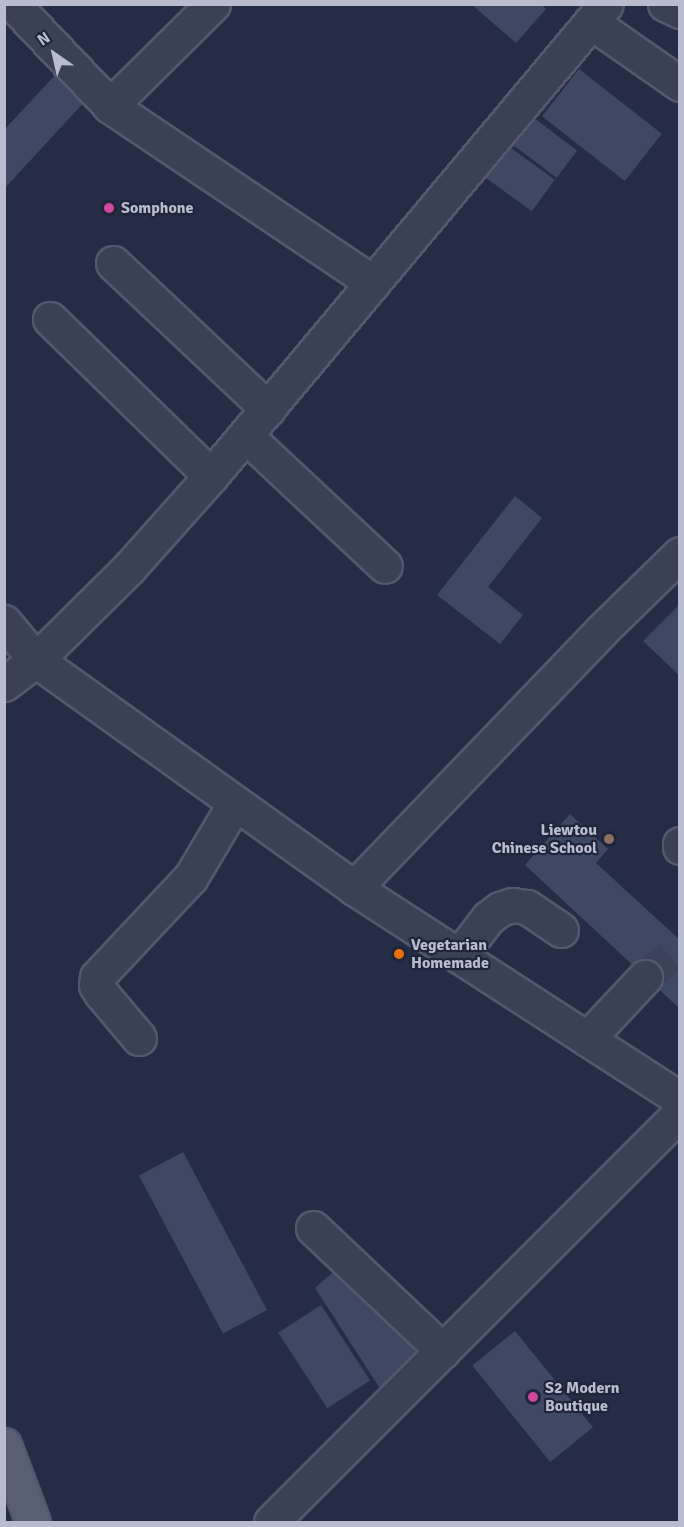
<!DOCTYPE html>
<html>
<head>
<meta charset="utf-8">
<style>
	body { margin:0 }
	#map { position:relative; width:684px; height:1527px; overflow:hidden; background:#252d46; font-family:Signika,sans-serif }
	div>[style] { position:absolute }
	.building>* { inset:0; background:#3f4863; transform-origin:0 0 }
	.minor-tunnel>* { height:33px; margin-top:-16.5px; transform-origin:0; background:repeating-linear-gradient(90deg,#3b425a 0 33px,transparent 0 49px) }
	.roads { filter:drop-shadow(2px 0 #53586c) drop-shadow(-2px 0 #53586c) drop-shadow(0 2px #53586c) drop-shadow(0 -2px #53586c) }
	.minor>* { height:33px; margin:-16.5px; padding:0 16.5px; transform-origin:16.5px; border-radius:16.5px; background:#3a4055 }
	.major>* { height:33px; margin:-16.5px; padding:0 16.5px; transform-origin:16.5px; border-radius:16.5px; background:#585f75 }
	.dots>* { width:16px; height:16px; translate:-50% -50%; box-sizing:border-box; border:3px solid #1f253a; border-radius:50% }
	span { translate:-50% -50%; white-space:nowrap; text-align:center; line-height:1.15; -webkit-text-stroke:4.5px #1f253a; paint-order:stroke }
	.poi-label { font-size:16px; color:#b8bcce; font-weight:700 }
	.left { translate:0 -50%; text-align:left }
	.right { translate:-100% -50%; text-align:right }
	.frame { position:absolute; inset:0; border:6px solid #b8bcce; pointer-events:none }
	.north { position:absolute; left:24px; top:24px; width:60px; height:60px; -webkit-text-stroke:4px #1f253a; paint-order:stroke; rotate:326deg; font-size:16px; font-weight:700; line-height:24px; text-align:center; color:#b8bcce }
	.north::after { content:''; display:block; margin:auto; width:21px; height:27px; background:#b8bcce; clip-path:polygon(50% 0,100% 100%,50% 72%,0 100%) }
</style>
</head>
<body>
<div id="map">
	<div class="building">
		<i style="clip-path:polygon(471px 4px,541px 4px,546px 9px,516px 43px)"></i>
		<i style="left:579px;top:69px;width:105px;height:60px;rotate:38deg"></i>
		<i style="clip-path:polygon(58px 72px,87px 99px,4px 189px,4px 130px)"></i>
		<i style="left:530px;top:115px;width:59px;height:34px;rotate:37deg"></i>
		<i style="left:507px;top:145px;width:59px;height:39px;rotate:36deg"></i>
		<i style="clip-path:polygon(515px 496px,542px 518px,488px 587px,523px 615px,500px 644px,437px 595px)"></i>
		<i style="clip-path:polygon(680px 604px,680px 676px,643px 641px)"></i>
		<i style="clip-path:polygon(570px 814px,608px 849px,596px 863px,680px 940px,680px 1009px,525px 865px)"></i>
		<i style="left:183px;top:1152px;width:179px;height:50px;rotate:62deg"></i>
		<i style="clip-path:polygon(342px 1264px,418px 1355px,381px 1390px,315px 1288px)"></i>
		<i style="left:321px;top:1305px;width:90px;height:51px;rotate:57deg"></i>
		<i style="left:515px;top:1331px;width:124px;height:55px;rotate:51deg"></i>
	</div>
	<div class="minor-tunnel">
		<i style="left:645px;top:977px;width:45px;rotate:-38.7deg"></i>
	</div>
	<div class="roads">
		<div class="minor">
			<i style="left:13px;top:4px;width:141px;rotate:46.4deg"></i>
			<i style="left:110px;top:106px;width:317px;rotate:33.9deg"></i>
			<i style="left:665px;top:4px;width:17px;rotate:25deg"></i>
			<i style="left:591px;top:22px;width:108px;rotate:34.9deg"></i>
			<i style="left:110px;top:106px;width:145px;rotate:-44.7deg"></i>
			<i style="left:113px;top:263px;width:213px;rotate:43.3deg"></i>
			<i style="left:50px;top:319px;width:225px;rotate:44.3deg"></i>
			<i style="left:246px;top:436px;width:190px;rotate:43.1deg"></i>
			<i style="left:4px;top:622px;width:50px;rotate:49.9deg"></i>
			<i style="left:36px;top:660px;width:391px;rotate:35.6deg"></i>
			<i style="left:354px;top:888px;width:388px;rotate:32.9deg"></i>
			<i style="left:4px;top:684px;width:40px;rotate:-37deg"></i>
			<i style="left:36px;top:660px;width:131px;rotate:-44.7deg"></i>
			<i style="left:129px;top:568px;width:123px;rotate:-48.3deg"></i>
			<i style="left:211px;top:476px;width:615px;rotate:-50.08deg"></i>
			<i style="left:680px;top:844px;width:3px;rotate:90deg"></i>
			<i style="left:354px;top:888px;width:356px;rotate:-46.1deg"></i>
			<i style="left:601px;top:631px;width:110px;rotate:-44.3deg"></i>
			<i style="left:459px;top:956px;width:48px;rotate:-52.7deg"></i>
			<i style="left:488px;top:918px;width:15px;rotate:-37deg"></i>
			<i style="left:500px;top:909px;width:13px;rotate:-18deg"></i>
			<i style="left:512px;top:905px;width:15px;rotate:8deg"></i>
			<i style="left:527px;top:907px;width:41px;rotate:34.1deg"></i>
			<i style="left:139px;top:1038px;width:59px;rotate:-130.2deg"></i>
			<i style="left:101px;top:993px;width:9px;rotate:-122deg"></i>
			<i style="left:96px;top:985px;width:8px;rotate:-83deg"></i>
			<i style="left:97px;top:977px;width:137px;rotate:-46.8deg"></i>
			<i style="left:191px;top:877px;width:86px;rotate:-59.3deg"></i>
			<i style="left:587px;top:1039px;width:85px;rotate:-46.9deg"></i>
			<i style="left:313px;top:1228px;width:179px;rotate:43.4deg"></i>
			<i style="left:271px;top:1522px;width:578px;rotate:-45deg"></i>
		</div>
		<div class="major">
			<i style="left:4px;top:1445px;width:82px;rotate:69.4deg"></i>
		</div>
	</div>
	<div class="dots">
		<i style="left:109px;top:208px;background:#d1479c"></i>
		<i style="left:609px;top:839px;background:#8d6e63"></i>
		<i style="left:399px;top:954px;background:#e8710a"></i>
		<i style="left:533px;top:1397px;background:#d1479c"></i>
	</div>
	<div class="poi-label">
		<span class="left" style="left:121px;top:208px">Somphone</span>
		<span class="right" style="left:597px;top:839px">Liewtou<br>Chinese School</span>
		<span class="left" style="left:411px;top:954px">Vegetarian<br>Homemade</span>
		<span class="left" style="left:545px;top:1397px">S2 Modern<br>Boutique</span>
	</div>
	<div class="frame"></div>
	<div class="north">N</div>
</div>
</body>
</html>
